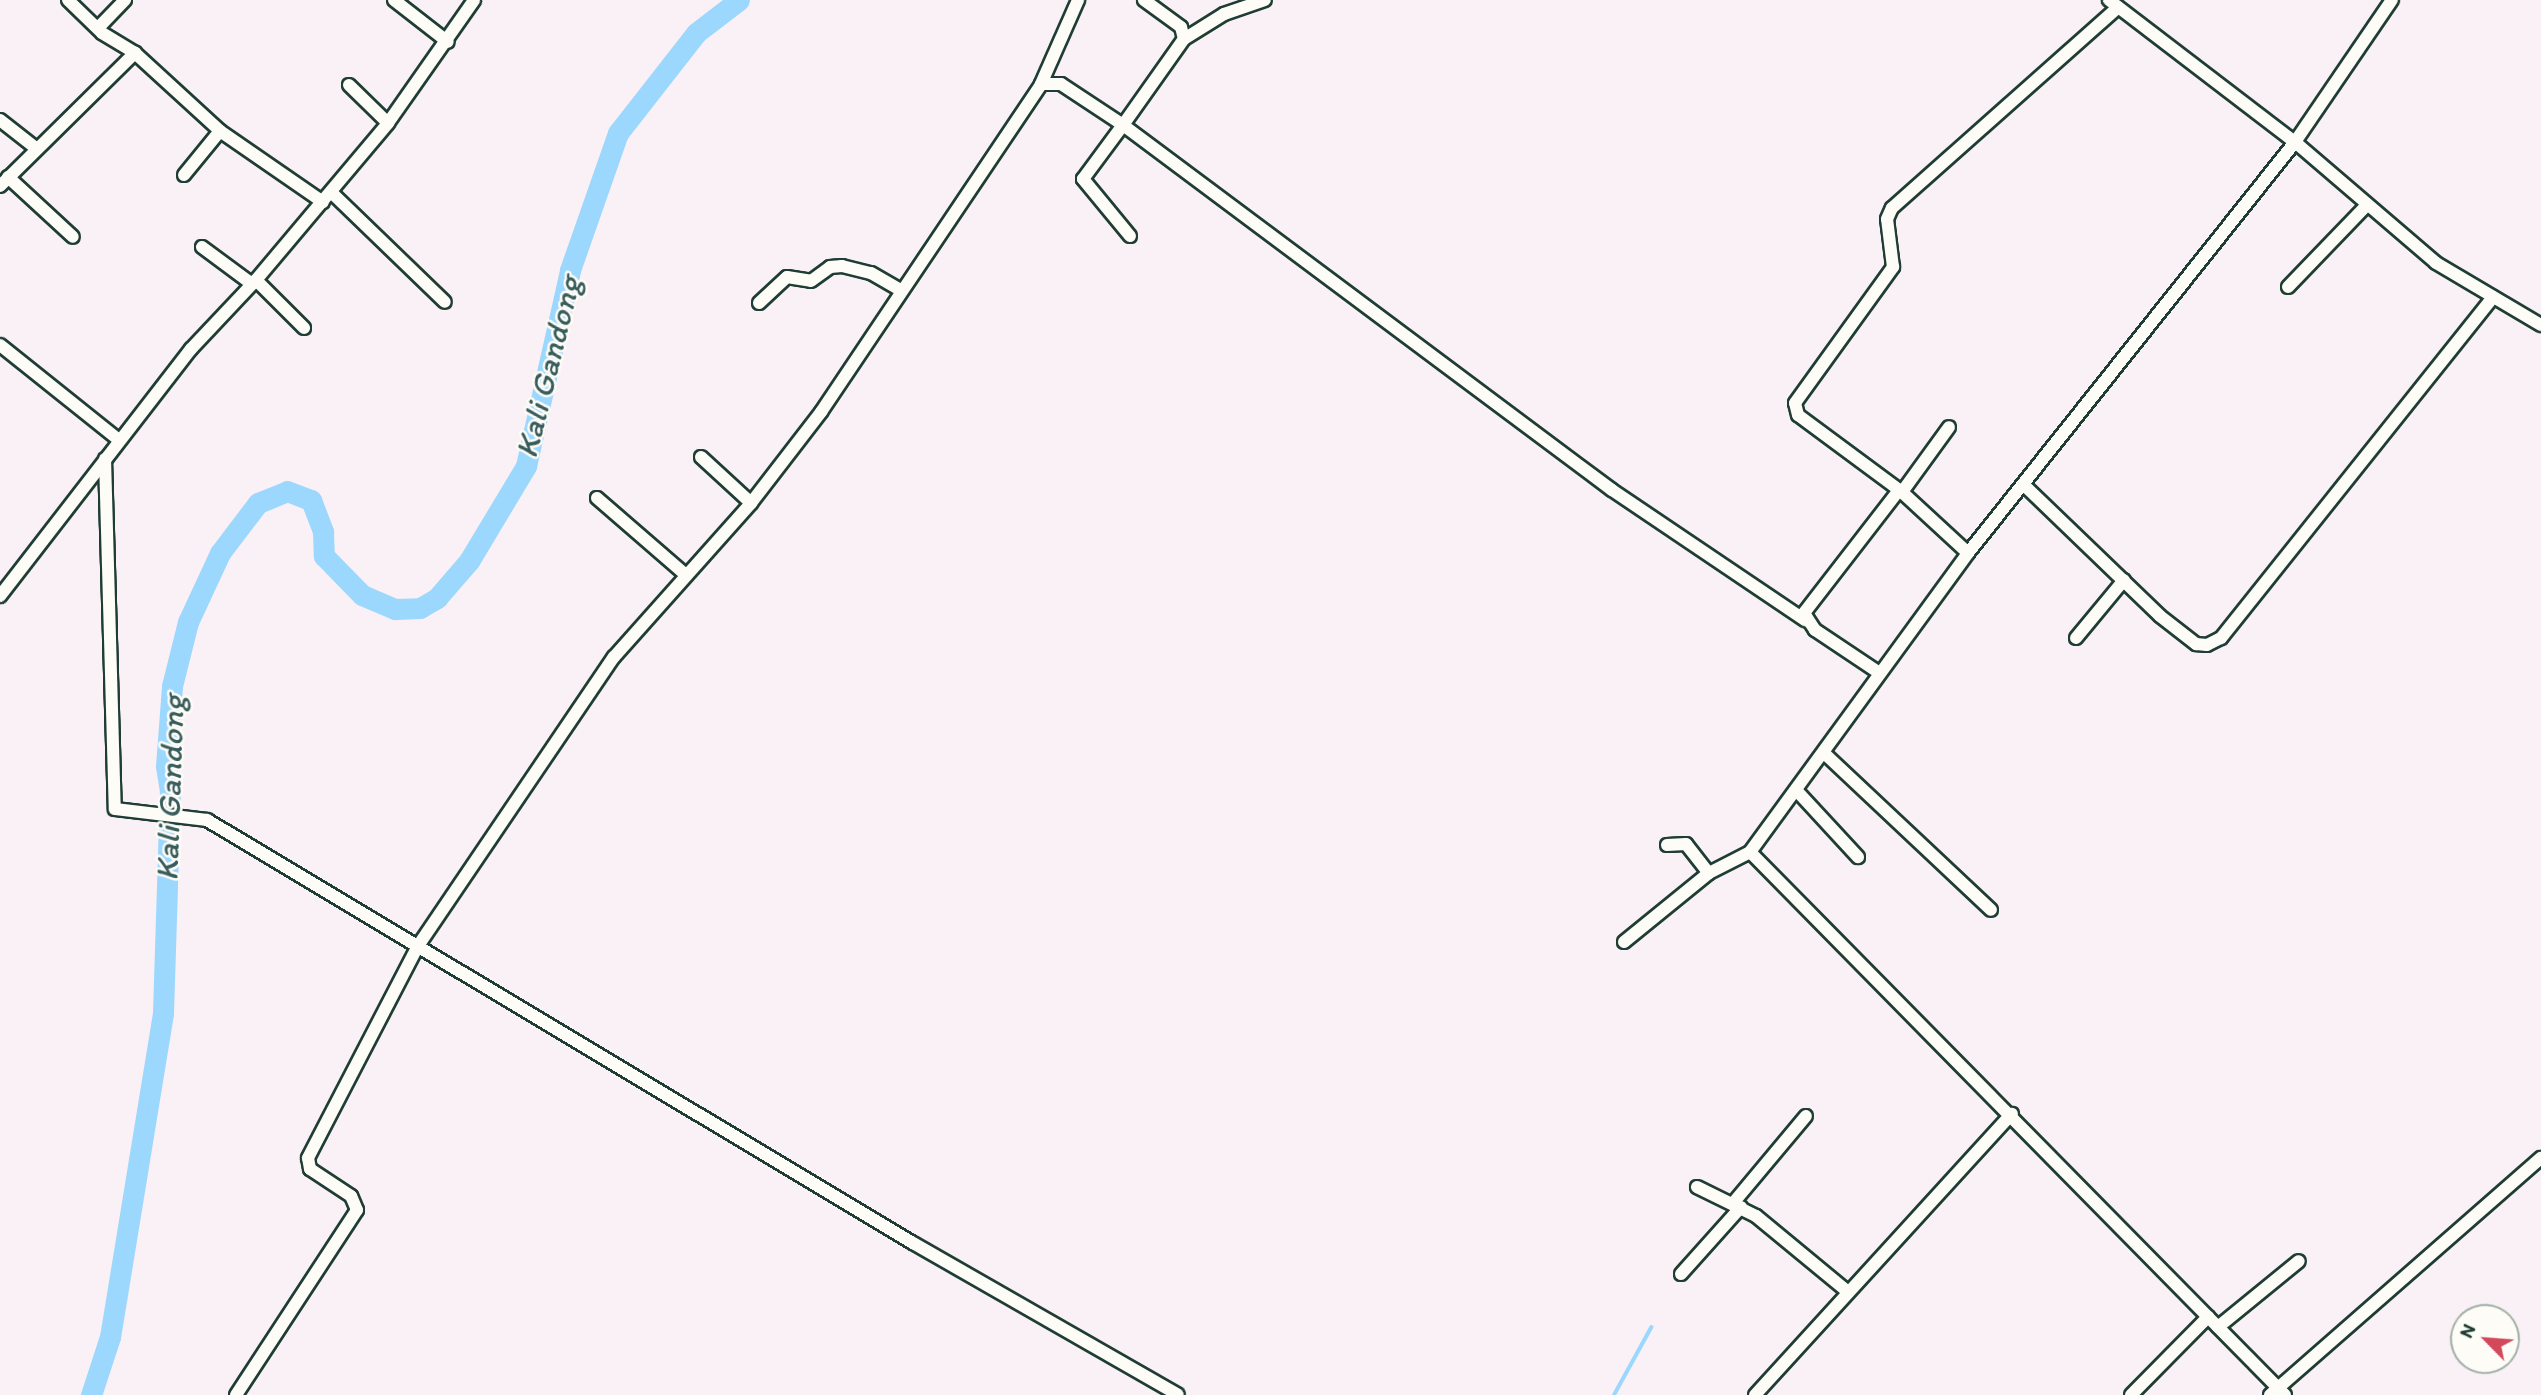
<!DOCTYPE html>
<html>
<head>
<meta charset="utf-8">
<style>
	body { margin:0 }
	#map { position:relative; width:2541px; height:1395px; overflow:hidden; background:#f9f1f5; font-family:Itim,sans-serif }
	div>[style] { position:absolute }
	.stream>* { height:3.5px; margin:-1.75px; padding:0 1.75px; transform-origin:1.75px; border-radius:1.75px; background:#9cd7fd }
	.river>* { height:21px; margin:-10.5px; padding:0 10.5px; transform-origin:10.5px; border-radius:10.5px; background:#9cd7fd }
	.roads { filter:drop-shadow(2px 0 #1f3d34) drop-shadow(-2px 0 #1f3d34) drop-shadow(0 2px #1f3d34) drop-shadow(0 -2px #1f3d34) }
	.minor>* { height:12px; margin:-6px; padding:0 6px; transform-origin:6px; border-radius:6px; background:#fdfcf7 }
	span { translate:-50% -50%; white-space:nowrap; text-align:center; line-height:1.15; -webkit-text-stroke:5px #fdfcf7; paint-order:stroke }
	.water-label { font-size:32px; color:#385c5c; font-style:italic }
	.north { position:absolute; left:2450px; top:1304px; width:70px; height:70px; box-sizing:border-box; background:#fdfcf7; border:2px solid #a4b0a9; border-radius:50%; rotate:295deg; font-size:19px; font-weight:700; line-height:28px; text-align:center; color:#1f3d34 }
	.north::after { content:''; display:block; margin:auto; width:24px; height:32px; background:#d1495b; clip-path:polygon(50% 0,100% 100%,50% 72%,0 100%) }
</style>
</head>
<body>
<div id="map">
	<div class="stream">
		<i style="left:1614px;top:1395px;width:77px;rotate:-61.1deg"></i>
	</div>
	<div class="river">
		<i style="left:91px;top:1395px;width:61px;rotate:-71.9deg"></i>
		<i style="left:110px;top:1337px;width:328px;rotate:-80.7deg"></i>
		<i style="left:163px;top:1013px;width:222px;rotate:-88.2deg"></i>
		<i style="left:170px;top:791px;width:25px;rotate:-99deg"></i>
		<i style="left:166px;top:766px;width:80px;rotate:-85.7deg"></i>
		<i style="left:172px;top:686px;width:66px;rotate:-76deg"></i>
		<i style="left:188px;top:622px;width:76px;rotate:-65.1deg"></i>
		<i style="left:220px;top:553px;width:63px;rotate:-52.8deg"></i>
		<i style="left:258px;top:503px;width:31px;rotate:-22deg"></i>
		<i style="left:287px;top:491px;width:26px;rotate:21deg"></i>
		<i style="left:311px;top:500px;width:34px;rotate:69deg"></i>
		<i style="left:323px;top:532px;width:24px;rotate:88deg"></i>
		<i style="left:324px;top:556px;width:54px;rotate:45.7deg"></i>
		<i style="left:362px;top:595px;width:36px;rotate:23deg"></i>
		<i style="left:395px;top:609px;width:25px;rotate:-2deg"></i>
		<i style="left:420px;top:608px;width:20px;rotate:-30deg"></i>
		<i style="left:437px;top:598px;width:49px;rotate:-49.1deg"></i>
		<i style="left:469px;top:561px;width:111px;rotate:-59deg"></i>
		<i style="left:526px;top:466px;width:201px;rotate:-77.3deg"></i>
		<i style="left:570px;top:270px;width:145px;rotate:-70.7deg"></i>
		<i style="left:618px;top:133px;width:127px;rotate:-52deg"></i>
		<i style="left:696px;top:33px;width:54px;rotate:-37.5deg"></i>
	</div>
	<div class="roads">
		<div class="minor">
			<i style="left:68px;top:0;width:47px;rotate:44.1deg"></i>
			<i style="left:102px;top:33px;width:39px;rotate:31deg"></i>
			<i style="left:135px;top:53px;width:115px;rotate:42.5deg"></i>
			<i style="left:220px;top:131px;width:125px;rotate:34.6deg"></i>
			<i style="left:394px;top:0;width:68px;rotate:37.9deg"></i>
			<i style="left:2109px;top:0;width:234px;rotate:37.4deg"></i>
			<i style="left:2295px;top:142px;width:186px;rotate:40.6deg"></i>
			<i style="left:2436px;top:263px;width:122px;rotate:30.6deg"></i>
			<i style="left:98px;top:28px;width:39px;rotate:-46deg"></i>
			<i style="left:1184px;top:39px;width:47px;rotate:-32deg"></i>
			<i style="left:1224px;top:14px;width:43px;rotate:-18.9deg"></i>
			<i style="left:1041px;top:84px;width:92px;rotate:-66.2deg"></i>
			<i style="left:349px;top:85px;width:54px;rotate:44.3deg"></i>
			<i style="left:0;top:120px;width:47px;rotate:38.1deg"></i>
			<i style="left:184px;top:175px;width:57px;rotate:-50.7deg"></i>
			<i style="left:8px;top:177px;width:88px;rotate:42.7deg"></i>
			<i style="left:0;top:186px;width:190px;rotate:-44.6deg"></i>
			<i style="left:331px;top:192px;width:158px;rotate:44deg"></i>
			<i style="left:1130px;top:236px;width:74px;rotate:-129.5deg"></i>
			<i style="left:1083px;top:179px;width:67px;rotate:-53.5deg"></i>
			<i style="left:1123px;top:125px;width:610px;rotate:36.74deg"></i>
			<i style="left:1612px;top:490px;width:233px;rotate:34deg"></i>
			<i style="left:202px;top:247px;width:62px;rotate:36.5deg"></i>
			<i style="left:256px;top:280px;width:68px;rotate:45deg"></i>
			<i style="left:2288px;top:287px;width:114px;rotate:-46.1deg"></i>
			<i style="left:759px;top:303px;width:38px;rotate:-43deg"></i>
			<i style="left:787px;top:277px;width:24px;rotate:9deg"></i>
			<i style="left:811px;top:281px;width:24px;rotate:-36deg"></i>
			<i style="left:830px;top:267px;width:12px;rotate:-5deg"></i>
			<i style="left:842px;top:266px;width:30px;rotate:14deg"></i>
			<i style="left:871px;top:273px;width:34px;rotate:30deg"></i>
			<i style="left:0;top:345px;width:152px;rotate:38.6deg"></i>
			<i style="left:701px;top:457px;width:68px;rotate:42.6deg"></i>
			<i style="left:105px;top:459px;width:350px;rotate:88.4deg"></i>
			<i style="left:115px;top:809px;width:93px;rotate:6.8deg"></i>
			<i style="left:207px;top:820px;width:823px;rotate:30.93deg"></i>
			<i style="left:913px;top:1243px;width:305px;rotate:29.8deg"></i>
			<i style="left:2025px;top:486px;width:187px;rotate:43.9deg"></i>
			<i style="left:2160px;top:616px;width:46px;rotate:37.9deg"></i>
			<i style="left:2196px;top:644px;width:11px;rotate:5deg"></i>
			<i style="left:2207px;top:645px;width:16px;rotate:-27deg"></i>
			<i style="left:2221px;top:638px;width:436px;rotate:-51.4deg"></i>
			<i style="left:1902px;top:492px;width:80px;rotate:-54.1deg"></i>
			<i style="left:597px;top:498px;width:118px;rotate:40.9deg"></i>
			<i style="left:1968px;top:553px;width:90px;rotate:-137.3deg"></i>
			<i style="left:1902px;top:492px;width:129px;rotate:-143.5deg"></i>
			<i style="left:1798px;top:415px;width:12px;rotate:-104deg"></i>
			<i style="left:1795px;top:403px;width:168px;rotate:-54.2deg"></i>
			<i style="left:1893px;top:267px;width:48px;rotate:-97.1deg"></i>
			<i style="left:1887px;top:219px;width:12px;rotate:-66deg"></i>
			<i style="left:1892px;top:208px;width:302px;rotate:-41.6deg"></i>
			<i style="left:0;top:596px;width:312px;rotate:-52.3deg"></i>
			<i style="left:191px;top:349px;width:95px;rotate:-46.7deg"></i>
			<i style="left:256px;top:280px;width:205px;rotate:-49.9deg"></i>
			<i style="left:388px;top:123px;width:150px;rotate:-55deg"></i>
			<i style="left:2076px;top:638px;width:75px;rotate:-50.4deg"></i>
			<i style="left:1878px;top:672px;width:76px;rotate:-146.3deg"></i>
			<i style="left:1815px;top:630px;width:20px;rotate:-123deg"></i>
			<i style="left:1804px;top:613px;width:155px;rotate:-52.3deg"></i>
			<i style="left:1824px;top:753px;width:229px;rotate:43.2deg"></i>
			<i style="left:1797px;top:791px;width:90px;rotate:47.3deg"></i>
			<i style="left:1667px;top:845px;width:19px;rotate:-3deg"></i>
			<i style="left:1686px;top:844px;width:37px;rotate:52deg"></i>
			<i style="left:1624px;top:942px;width:109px;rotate:-39.1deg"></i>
			<i style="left:1709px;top:873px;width:46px;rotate:-27.1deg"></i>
			<i style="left:1697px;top:1187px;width:66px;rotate:26.2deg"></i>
			<i style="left:1756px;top:1216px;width:118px;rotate:39.5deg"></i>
			<i style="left:1734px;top:1202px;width:112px;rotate:-50.1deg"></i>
			<i style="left:1681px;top:1274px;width:90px;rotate:-48.2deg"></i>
			<i style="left:2218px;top:1327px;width:104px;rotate:-39.2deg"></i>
			<i style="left:236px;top:1395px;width:221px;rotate:-56.8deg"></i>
			<i style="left:357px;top:1210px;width:15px;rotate:-113deg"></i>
			<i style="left:351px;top:1196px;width:49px;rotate:-146.6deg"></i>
			<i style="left:310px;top:1169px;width:11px;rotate:-100deg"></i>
			<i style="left:308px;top:1158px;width:239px;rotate:-62.6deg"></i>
			<i style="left:418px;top:946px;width:349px;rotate:-55.9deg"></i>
			<i style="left:614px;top:657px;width:206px;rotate:-48.3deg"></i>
			<i style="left:751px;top:503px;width:115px;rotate:-52.4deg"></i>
			<i style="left:821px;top:412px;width:395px;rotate:-56.1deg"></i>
			<i style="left:1041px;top:84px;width:20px"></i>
			<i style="left:1061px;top:84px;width:74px;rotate:33.5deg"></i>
			<i style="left:1123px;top:125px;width:105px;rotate:-54.7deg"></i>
			<i style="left:1184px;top:39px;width:12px;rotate:-104deg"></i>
			<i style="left:1181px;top:27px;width:46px;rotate:-143.9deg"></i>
			<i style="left:1755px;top:1395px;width:381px;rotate:-47.6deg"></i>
			<i style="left:2131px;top:1395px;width:110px;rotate:-45.4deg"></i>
			<i style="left:2270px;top:1395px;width:360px;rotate:-41.2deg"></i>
			<i style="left:2285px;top:1395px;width:762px;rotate:-134.57deg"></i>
			<i style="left:1750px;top:852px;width:370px;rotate:-53.9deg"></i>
			<i style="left:1968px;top:553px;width:525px;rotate:-51.49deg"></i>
			<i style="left:2295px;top:142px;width:172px;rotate:-55.7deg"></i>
		</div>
	</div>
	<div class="water-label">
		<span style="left:548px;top:367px;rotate:-76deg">Kali Gandong</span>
		<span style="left:170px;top:788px;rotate:-88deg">Kali Gandong</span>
	</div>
	<div class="north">N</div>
</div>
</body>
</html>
